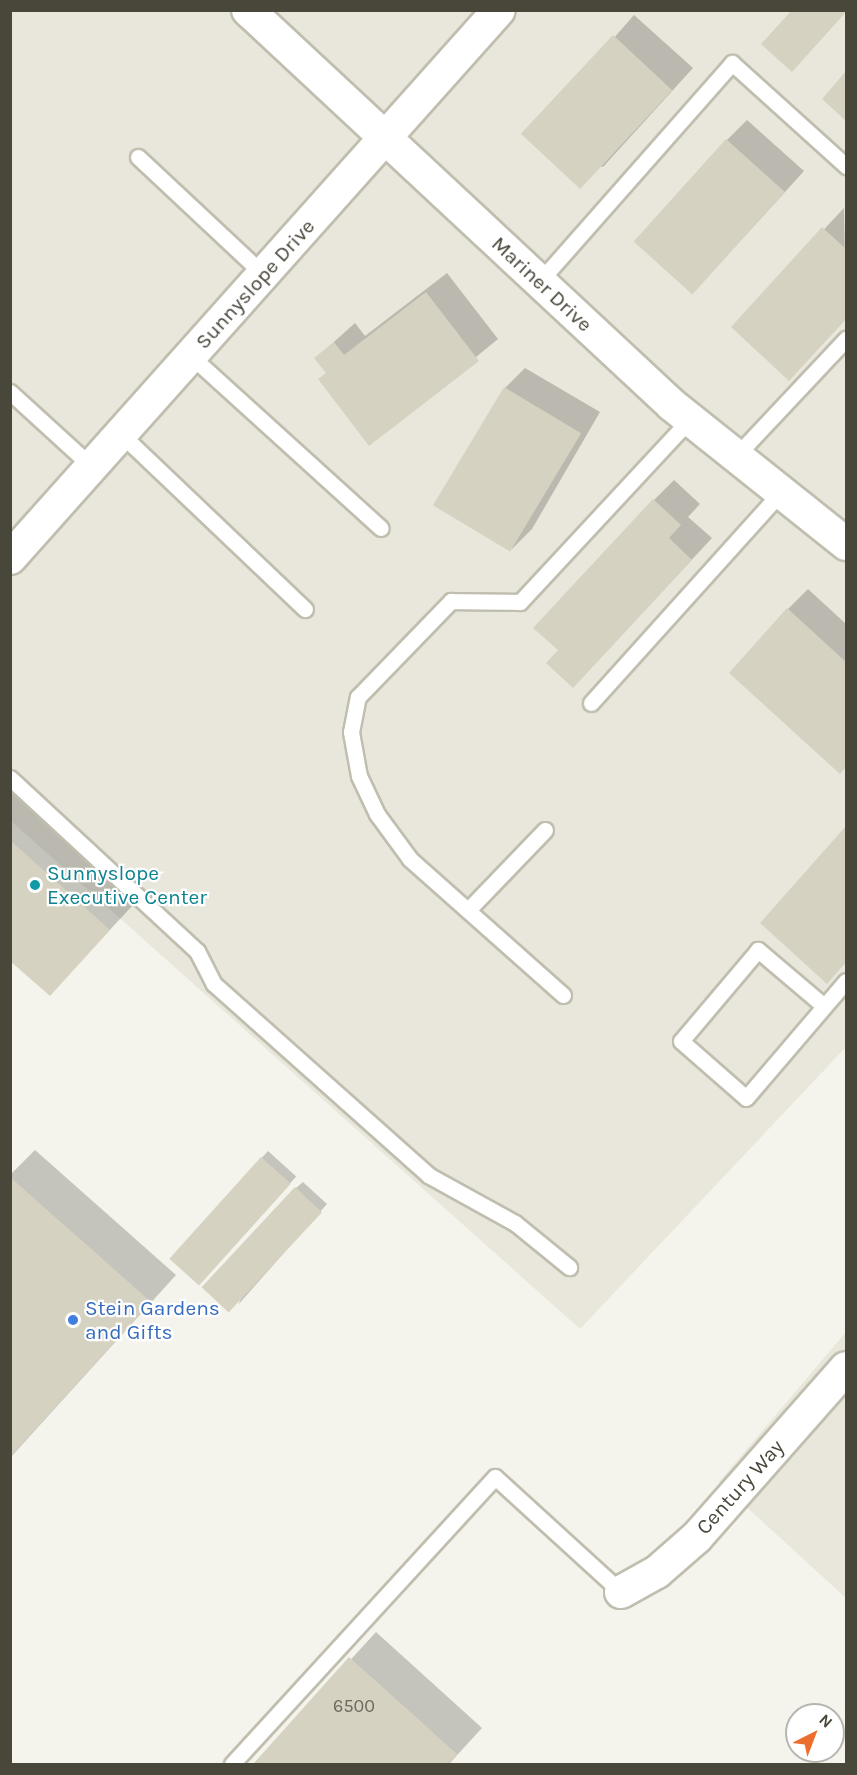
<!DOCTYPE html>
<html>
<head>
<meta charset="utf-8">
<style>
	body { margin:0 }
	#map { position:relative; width:857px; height:1775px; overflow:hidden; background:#f5f4ec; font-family:Karla,sans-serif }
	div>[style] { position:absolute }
	.residential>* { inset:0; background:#e9e7db }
	.shadow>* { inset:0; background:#0003; transform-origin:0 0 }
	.building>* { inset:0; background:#d6d2c2; transform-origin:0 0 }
	.roads { filter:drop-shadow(2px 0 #c0beaf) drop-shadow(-2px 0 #c0beaf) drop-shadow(0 2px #c0beaf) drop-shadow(0 -2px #c0beaf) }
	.lane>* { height:15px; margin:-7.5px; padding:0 7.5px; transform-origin:7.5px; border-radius:7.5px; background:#fff }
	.street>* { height:32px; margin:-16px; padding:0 16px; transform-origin:16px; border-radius:16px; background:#fff }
	.dots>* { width:16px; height:16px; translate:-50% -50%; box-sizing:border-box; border:3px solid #fff; border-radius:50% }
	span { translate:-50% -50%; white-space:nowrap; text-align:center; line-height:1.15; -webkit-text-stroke:4.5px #fff; paint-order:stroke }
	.number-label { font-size:18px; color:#6c695c }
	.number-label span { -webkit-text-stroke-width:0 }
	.street-label { font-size:21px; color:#49463a }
	.culture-label { font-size:21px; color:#0d838f }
	.left { translate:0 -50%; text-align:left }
	.shop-label { font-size:21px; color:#366cbe }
	.frame { position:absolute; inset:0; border:12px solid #49463a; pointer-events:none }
	.north { position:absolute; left:785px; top:1703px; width:60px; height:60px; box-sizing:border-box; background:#fff; border:2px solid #b6b5b0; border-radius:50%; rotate:42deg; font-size:16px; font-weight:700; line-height:24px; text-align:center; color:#49463a }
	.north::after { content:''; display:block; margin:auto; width:21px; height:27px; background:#eb6e2e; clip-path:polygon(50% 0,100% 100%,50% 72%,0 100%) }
</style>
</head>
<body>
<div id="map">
	<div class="residential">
		<i style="clip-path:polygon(11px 11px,846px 11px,846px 1047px,580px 1329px,11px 821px)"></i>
		<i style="clip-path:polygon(846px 1332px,846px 1598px,719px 1482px)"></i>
	</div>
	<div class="shadow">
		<i style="clip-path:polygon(794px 10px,846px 10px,846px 11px,805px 56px)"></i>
		<i style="clip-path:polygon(634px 15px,693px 68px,603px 167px,527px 137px)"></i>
		<i style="clip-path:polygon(846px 73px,846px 119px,824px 99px)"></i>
		<i style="clip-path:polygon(747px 120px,804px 171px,693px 293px,727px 140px)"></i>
		<i style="clip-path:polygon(844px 208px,846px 319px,789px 379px,733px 327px)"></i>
		<i style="clip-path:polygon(447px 273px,498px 339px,370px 444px,320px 379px,327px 372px,316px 358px,355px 323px,365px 336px)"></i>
		<i style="clip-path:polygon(525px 368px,600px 412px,532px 529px,512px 549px,505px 388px)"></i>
		<i style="clip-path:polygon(674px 480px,700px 504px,688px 517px,712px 538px,593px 666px,560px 650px,654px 500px)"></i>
		<i style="clip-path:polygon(808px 589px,846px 624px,846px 766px,840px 772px,788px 609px)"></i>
		<i style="clip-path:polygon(10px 791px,134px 904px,50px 994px,10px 959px)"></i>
		<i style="clip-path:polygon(846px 828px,846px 962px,827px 982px,762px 923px)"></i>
		<i style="clip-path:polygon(35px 1150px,176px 1275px,10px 1458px,10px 1175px)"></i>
		<i style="left:268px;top:1151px;width:38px;height:144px;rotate:42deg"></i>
		<i style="clip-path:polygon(303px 1182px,327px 1204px,238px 1305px,296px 1188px)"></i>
		<i style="clip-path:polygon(376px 1632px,482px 1728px,449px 1764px,255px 1764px)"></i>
	</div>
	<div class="building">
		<i style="clip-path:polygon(792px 10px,846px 12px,792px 72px,761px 44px)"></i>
		<i style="left:613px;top:35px;width:81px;height:135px;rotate:43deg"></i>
		<i style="clip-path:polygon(846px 71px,846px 121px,822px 99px)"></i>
		<i style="left:726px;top:139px;width:79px;height:138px;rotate:42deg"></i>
		<i style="clip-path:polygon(822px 227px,846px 249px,846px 319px,789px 381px,731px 327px)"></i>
		<i style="clip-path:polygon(426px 292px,479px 361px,369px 446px,318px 379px,326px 373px,314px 358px,334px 342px,344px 355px)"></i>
		<i style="left:504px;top:387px;width:90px;height:138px;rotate:31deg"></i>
		<i style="clip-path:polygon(653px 499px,681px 525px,669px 538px,692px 560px,573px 688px,546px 663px,558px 650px,533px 628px)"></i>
		<i style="clip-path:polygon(787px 608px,846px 662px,846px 767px,840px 774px,729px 673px)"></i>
		<i style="clip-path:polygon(846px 826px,846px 962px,827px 984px,760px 923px)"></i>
		<i style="clip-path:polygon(10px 840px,110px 930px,50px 996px,10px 961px)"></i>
		<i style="left:261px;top:1157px;width:40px;height:137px;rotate:42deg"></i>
		<i style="clip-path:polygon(10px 1177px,151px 1302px,10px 1457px)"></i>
		<i style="left:295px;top:1187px;width:37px;height:137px;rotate:43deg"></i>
		<i style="clip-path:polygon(349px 1657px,457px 1754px,448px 1764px,253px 1764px)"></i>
	</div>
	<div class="roads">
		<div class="lane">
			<i style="left:138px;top:157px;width:171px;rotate:43.1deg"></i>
			<i style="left:539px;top:282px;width:292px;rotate:-48.6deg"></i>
			<i style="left:732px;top:63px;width:154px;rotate:42.1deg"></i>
			<i style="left:191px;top:356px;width:256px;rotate:42.2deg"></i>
			<i style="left:10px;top:392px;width:111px;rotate:42.4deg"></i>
			<i style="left:121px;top:434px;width:254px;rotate:43.6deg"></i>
			<i style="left:736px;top:456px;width:161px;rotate:-46.8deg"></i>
			<i style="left:591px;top:703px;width:284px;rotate:-48deg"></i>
			<i style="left:10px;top:778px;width:255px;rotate:42.8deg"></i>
			<i style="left:197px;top:951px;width:37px;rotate:63deg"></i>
			<i style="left:214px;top:984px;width:287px;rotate:41.7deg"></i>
			<i style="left:428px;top:1175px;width:99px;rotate:28.9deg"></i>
			<i style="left:515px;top:1223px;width:70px;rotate:39.2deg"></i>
			<i style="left:468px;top:910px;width:111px;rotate:-46.1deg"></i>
			<i style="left:563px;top:995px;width:205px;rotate:-138.4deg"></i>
			<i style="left:410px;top:859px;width:56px;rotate:-126.3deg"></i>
			<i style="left:377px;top:814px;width:42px;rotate:-115.3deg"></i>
			<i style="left:359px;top:776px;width:45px;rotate:-100.3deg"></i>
			<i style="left:351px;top:732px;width:36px;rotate:-79deg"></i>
			<i style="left:358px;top:697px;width:134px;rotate:-45.9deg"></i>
			<i style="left:451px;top:601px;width:69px;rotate:0.8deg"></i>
			<i style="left:520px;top:602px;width:250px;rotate:-47.1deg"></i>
			<i style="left:824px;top:1006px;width:87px;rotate:-139.7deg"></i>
			<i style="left:758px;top:950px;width:119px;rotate:130.2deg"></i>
			<i style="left:681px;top:1041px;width:86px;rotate:41.2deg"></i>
			<i style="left:746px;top:1098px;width:154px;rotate:-49.5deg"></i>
			<i style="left:232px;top:1764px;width:389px;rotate:-47.5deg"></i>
			<i style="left:495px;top:1477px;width:171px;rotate:42.4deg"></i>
		</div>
		<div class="street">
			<i style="left:248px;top:10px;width:579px;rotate:42.97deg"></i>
			<i style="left:672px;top:405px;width:223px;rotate:38.6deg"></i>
			<i style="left:10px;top:558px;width:734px;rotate:-48.26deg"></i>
			<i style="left:621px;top:1592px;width:41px;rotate:-29.1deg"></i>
			<i style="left:657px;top:1572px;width:53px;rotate:-41.2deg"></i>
			<i style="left:697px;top:1537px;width:225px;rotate:-48.6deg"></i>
		</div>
	</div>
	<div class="dots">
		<i style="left:35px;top:885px;background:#0f9aa8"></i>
		<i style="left:73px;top:1320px;background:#3f7fe0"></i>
	</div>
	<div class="number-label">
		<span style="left:354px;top:1706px">6500</span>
	</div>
	<div class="street-label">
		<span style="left:255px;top:284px;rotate:-48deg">Sunnyslope Drive</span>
		<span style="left:542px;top:284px;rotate:43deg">Mariner Drive</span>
		<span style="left:740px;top:1487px;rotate:-48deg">Century Way</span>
	</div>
	<div class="culture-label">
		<span class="left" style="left:47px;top:885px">Sunnyslope<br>Executive Center</span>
	</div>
	<div class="shop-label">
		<span class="left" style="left:85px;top:1320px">Stein Gardens<br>and Gifts</span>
	</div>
	<div class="frame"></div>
	<div class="north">N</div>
</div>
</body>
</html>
